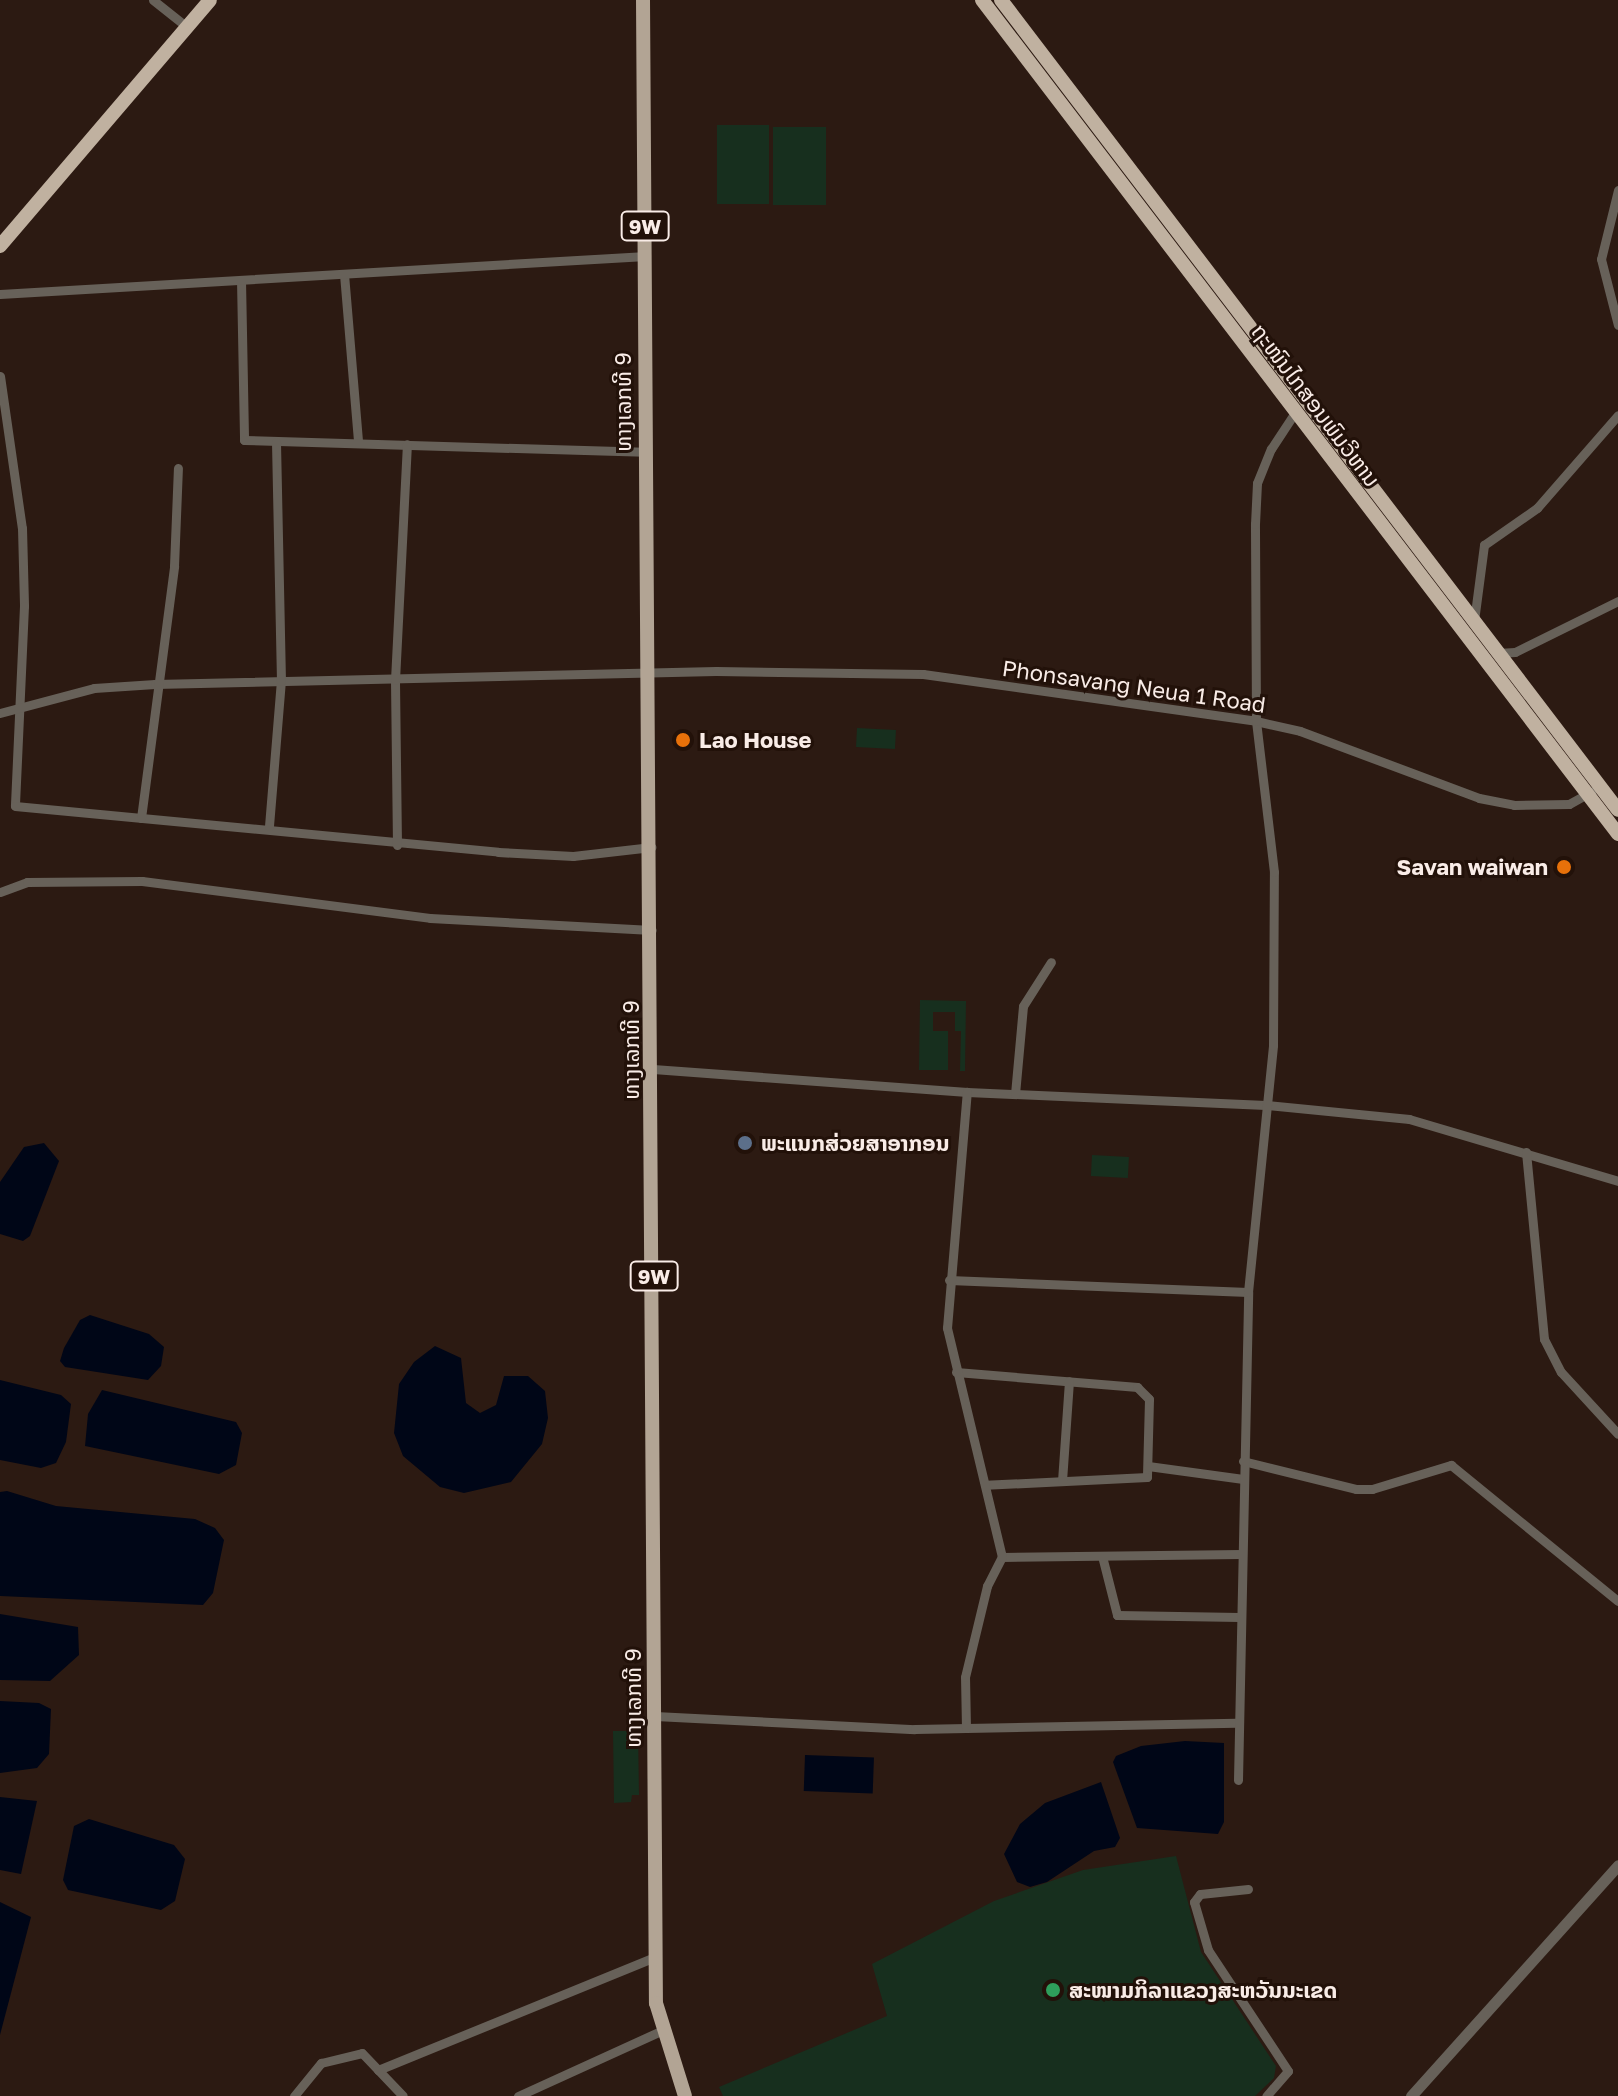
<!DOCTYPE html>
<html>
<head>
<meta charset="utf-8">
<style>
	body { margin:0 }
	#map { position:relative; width:1618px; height:2096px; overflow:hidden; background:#2c1a12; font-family:"Golos Text","Noto Sans Lao",sans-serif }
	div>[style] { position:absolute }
	.green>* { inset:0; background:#172f1e; transform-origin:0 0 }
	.water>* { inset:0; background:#000617; transform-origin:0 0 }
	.minor>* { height:9px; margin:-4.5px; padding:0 4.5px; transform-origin:4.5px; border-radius:4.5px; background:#676159 }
	.tertiary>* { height:11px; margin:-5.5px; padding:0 5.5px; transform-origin:5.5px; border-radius:5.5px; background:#676159 }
	.primary>* { height:14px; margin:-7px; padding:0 7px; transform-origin:7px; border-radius:7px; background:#b2a494 }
	.trunk>* { height:14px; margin:-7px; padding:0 7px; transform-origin:7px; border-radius:7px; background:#c0b1a0 }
	.dots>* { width:22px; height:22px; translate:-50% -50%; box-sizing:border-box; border:4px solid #221109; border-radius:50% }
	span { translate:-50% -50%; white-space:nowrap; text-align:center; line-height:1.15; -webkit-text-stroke:6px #221109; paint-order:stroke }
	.shield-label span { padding:2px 6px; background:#221109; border:2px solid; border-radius:6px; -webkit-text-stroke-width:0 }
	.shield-label { font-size:20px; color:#f9ece7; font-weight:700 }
	.street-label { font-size:22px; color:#f9ece7 }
	.poi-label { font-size:22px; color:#f9ece7; font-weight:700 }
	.left { translate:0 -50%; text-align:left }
	.right { translate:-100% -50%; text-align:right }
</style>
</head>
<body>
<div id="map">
	<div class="green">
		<i style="left:717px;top:125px;width:52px;height:79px"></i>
		<i style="left:773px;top:127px;width:53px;height:78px"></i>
		<i style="left:857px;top:728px;width:39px;height:19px;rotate:3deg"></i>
		<i style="clip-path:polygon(920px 1000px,966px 1001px,965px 1071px,960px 1071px,961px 1031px,955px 1031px,955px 1012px,933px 1012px,933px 1031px,948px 1031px,948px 1070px,919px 1070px)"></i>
		<i style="left:1092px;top:1155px;width:37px;height:21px;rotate:3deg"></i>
		<i style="clip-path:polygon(613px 1731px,638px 1731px,639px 1795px,632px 1795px,631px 1802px,614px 1803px)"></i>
		<i style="clip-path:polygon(1176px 1856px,1201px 1952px,1276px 2066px,1274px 2078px,1255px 2096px,723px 2096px,719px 2087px,887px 2016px,872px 1964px,994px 1901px,1083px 1870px)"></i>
	</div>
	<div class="water">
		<i style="clip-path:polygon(44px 1143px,59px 1161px,30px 1236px,23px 1241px,0 1234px,0 1182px,24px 1147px)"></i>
		<i style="clip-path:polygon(90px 1315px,149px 1334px,164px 1347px,161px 1366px,148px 1380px,65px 1367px,60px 1361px,64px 1348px,80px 1320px)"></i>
		<i style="clip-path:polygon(435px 1346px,461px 1358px,466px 1403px,480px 1413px,496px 1405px,504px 1376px,528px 1376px,545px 1391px,548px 1418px,542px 1444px,511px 1482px,464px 1493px,440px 1487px,403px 1456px,394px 1433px,399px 1384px,414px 1362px)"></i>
		<i style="clip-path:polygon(0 1380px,61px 1395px,71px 1404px,66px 1442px,56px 1463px,41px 1468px,0 1460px)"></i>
		<i style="clip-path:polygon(102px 1390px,236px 1422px,242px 1433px,236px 1465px,219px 1474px,85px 1446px,88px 1414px)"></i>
		<i style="clip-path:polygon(7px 1491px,56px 1506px,195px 1519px,215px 1528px,224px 1540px,213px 1593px,203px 1605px,0 1596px,0 1492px)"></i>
		<i style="clip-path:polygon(0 1614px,78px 1627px,79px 1655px,50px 1681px,0 1680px)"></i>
		<i style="clip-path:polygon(0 1701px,39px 1703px,51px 1709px,49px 1754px,37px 1768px,0 1773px)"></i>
		<i style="clip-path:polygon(1185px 1741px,1224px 1743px,1224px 1822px,1218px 1834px,1137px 1828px,1113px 1762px,1116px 1756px,1141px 1746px)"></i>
		<i style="left:805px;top:1755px;width:69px;height:36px;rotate:2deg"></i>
		<i style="clip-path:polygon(1101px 1782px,1120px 1838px,1115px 1847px,1094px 1851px,1047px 1882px,1030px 1887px,1017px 1882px,1004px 1854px,1020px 1824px,1045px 1803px)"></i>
		<i style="clip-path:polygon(0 1797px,37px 1801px,21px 1874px,0 1870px)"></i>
		<i style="clip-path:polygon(89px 1819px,174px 1845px,185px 1859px,175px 1901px,161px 1910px,68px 1890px,63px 1880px,74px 1826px)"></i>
		<i style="clip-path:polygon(0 1902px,31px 1917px,0 2035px)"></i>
	</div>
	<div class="minor">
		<i style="left:153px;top:0;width:43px;rotate:38.5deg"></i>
		<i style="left:1618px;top:190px;width:71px;rotate:103.8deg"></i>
		<i style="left:1601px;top:259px;width:68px;rotate:75.6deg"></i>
		<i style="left:344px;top:274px;width:169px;rotate:85.2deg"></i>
		<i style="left:241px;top:280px;width:160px;rotate:88.9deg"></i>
		<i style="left:244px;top:440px;width:400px;rotate:1.7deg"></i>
		<i style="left:0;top:294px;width:647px;rotate:-3.37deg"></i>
		<i style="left:0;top:376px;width:154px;rotate:81.8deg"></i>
		<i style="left:22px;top:528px;width:78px;rotate:88.5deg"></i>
		<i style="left:24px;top:606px;width:200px;rotate:92.6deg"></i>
		<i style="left:15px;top:806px;width:485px;rotate:5.4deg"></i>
		<i style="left:498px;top:852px;width:75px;rotate:3.1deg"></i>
		<i style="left:573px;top:856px;width:79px;rotate:-6.6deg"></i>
		<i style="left:1474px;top:621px;width:77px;rotate:-82.5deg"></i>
		<i style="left:1484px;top:545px;width:65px;rotate:-34.9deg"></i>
		<i style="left:1537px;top:508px;width:123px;rotate:-48.9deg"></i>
		<i style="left:1497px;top:653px;width:18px;rotate:-3deg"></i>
		<i style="left:1515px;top:652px;width:115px;rotate:-26.3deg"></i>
		<i style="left:0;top:713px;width:97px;rotate:-14.9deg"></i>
		<i style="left:94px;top:688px;width:61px;rotate:-3.8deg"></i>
		<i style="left:155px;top:684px;width:561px;rotate:-1.33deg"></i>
		<i style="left:716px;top:671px;width:207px;rotate:0.8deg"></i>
		<i style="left:923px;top:674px;width:336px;rotate:8deg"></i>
		<i style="left:1256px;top:721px;width:45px;rotate:12.8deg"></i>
		<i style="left:1300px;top:731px;width:191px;rotate:20.5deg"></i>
		<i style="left:1479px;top:798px;width:36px;rotate:11deg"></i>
		<i style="left:1514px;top:805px;width:55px;rotate:-1deg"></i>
		<i style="left:1569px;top:804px;width:26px;rotate:-29deg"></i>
		<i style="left:141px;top:818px;width:254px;rotate:-82.5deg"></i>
		<i style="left:174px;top:566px;width:98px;rotate:-87.7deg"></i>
		<i style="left:269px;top:826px;width:145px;rotate:-85.3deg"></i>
		<i style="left:281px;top:681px;width:239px;rotate:-91.2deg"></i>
		<i style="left:397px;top:845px;width:165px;rotate:-90.7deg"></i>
		<i style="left:395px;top:680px;width:236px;rotate:-87.1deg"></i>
		<i style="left:0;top:892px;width:29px;rotate:-20deg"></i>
		<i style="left:27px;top:882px;width:115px;rotate:-0.5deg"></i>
		<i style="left:142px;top:881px;width:290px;rotate:7.3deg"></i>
		<i style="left:430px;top:918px;width:222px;rotate:3.1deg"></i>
		<i style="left:653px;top:1069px;width:315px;rotate:4.2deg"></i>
		<i style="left:967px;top:1092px;width:299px;rotate:2.5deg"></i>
		<i style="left:1266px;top:1105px;width:144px;rotate:5.6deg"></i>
		<i style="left:1409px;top:1119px;width:218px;rotate:16.5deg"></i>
		<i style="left:1015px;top:1094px;width:88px;rotate:-84.8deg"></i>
		<i style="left:1023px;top:1006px;width:52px;rotate:-57.5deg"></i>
		<i style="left:1526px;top:1152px;width:188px;rotate:84.5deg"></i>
		<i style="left:1544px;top:1339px;width:37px;rotate:63deg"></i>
		<i style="left:1561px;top:1372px;width:84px;rotate:47.4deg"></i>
		<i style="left:949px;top:1280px;width:299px;rotate:2.3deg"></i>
		<i style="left:956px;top:1372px;width:182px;rotate:4.7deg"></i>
		<i style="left:1137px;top:1387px;width:17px;rotate:45deg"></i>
		<i style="left:1149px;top:1399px;width:78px;rotate:91.5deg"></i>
		<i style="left:1147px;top:1477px;width:161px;rotate:177.2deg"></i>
		<i style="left:1243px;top:1461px;width:116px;rotate:13.9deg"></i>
		<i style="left:1356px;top:1489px;width:16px"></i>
		<i style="left:1372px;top:1489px;width:83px;rotate:-16.9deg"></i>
		<i style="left:1451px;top:1465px;width:215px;rotate:39.2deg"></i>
		<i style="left:1148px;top:1466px;width:96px;rotate:7.8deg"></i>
		<i style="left:1062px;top:1481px;width:100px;rotate:-86deg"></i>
		<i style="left:1102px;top:1556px;width:61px;rotate:75.7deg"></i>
		<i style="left:1117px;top:1615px;width:122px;rotate:0.9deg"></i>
		<i style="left:1002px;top:1557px;width:239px;rotate:-0.7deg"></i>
		<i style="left:655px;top:1716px;width:260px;rotate:2.9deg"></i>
		<i style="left:915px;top:1729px;width:321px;rotate:-1.1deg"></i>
		<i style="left:966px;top:1728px;width:51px;rotate:-91.1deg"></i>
		<i style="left:965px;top:1677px;width:94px;rotate:-76.4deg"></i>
		<i style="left:987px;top:1586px;width:33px;rotate:-63deg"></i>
		<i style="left:1002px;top:1557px;width:236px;rotate:-103.5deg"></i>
		<i style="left:947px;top:1328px;width:237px;rotate:-85.2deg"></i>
		<i style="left:1238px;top:1780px;width:488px;rotate:-88.8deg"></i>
		<i style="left:1248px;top:1292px;width:248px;rotate:-84.2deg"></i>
		<i style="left:1273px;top:1045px;width:173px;rotate:-89.7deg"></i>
		<i style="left:1274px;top:872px;width:152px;rotate:-96.8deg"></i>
		<i style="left:1256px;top:721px;width:197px;rotate:-90.3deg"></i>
		<i style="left:1255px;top:524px;width:41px;rotate:-87.2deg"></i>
		<i style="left:1257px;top:483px;width:37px;rotate:-68deg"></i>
		<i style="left:1271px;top:449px;width:42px;rotate:-56.7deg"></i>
		<i style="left:1248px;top:1889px;width:48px;rotate:174.1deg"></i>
		<i style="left:1200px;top:1894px;width:10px;rotate:127deg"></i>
		<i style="left:1194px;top:1902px;width:50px;rotate:73.7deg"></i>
		<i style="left:1208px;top:1950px;width:145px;rotate:56.5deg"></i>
		<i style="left:1288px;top:2071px;width:33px;rotate:131deg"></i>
		<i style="left:378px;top:2070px;width:299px;rotate:-22.2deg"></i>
		<i style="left:294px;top:2096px;width:43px;rotate:-50.7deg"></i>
		<i style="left:321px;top:2063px;width:42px;rotate:-13.7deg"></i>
		<i style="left:362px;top:2053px;width:59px;rotate:46.4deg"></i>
		<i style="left:518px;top:2096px;width:159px;rotate:-24.5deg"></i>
	</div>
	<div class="tertiary">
		<i style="left:1411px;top:2096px;width:310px;rotate:-48.1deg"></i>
	</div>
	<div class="primary">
		<i style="left:643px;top:0;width:2003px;rotate:89.63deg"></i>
		<i style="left:656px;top:2003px;width:97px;rotate:72.7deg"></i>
	</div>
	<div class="trunk">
		<i style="left:982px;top:0;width:1049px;rotate:52.67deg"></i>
		<i style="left:1001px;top:0;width:1018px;rotate:52.7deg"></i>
		<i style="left:0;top:246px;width:323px;rotate:-49.5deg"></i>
	</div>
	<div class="dots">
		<i style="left:683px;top:740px;background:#e8710a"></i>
		<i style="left:1564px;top:867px;background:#e8710a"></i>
		<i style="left:745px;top:1143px;background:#5c6f8a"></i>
		<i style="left:1053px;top:1990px;background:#2e9e5b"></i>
	</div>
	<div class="shield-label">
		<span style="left:645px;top:226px">9W</span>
		<span style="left:654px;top:1276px">9W</span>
	</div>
	<div class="street-label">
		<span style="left:623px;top:402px;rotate:-90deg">ທາງເລກທີ 9</span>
		<span style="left:1316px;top:405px;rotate:53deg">ຖະໜົນໄກສອນພົມວິຫານ</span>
		<span style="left:1134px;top:686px;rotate:8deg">Phonsavang Neua 1 Road</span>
		<span style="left:631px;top:1050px;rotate:-90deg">ທາງເລກທີ 9</span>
		<span style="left:633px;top:1698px;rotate:-90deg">ທາງເລກທີ 9</span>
	</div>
	<div class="poi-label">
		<span class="left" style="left:699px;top:740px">Lao House</span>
		<span class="right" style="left:1548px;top:867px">Savan waiwan</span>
		<span class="left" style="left:761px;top:1143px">ພະແນກສ່ວຍສາອາກອນ</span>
		<span class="left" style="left:1069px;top:1990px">ສະໜາມກິລາແຂວງສະຫວັນນະເຂດ</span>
	</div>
</div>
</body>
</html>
